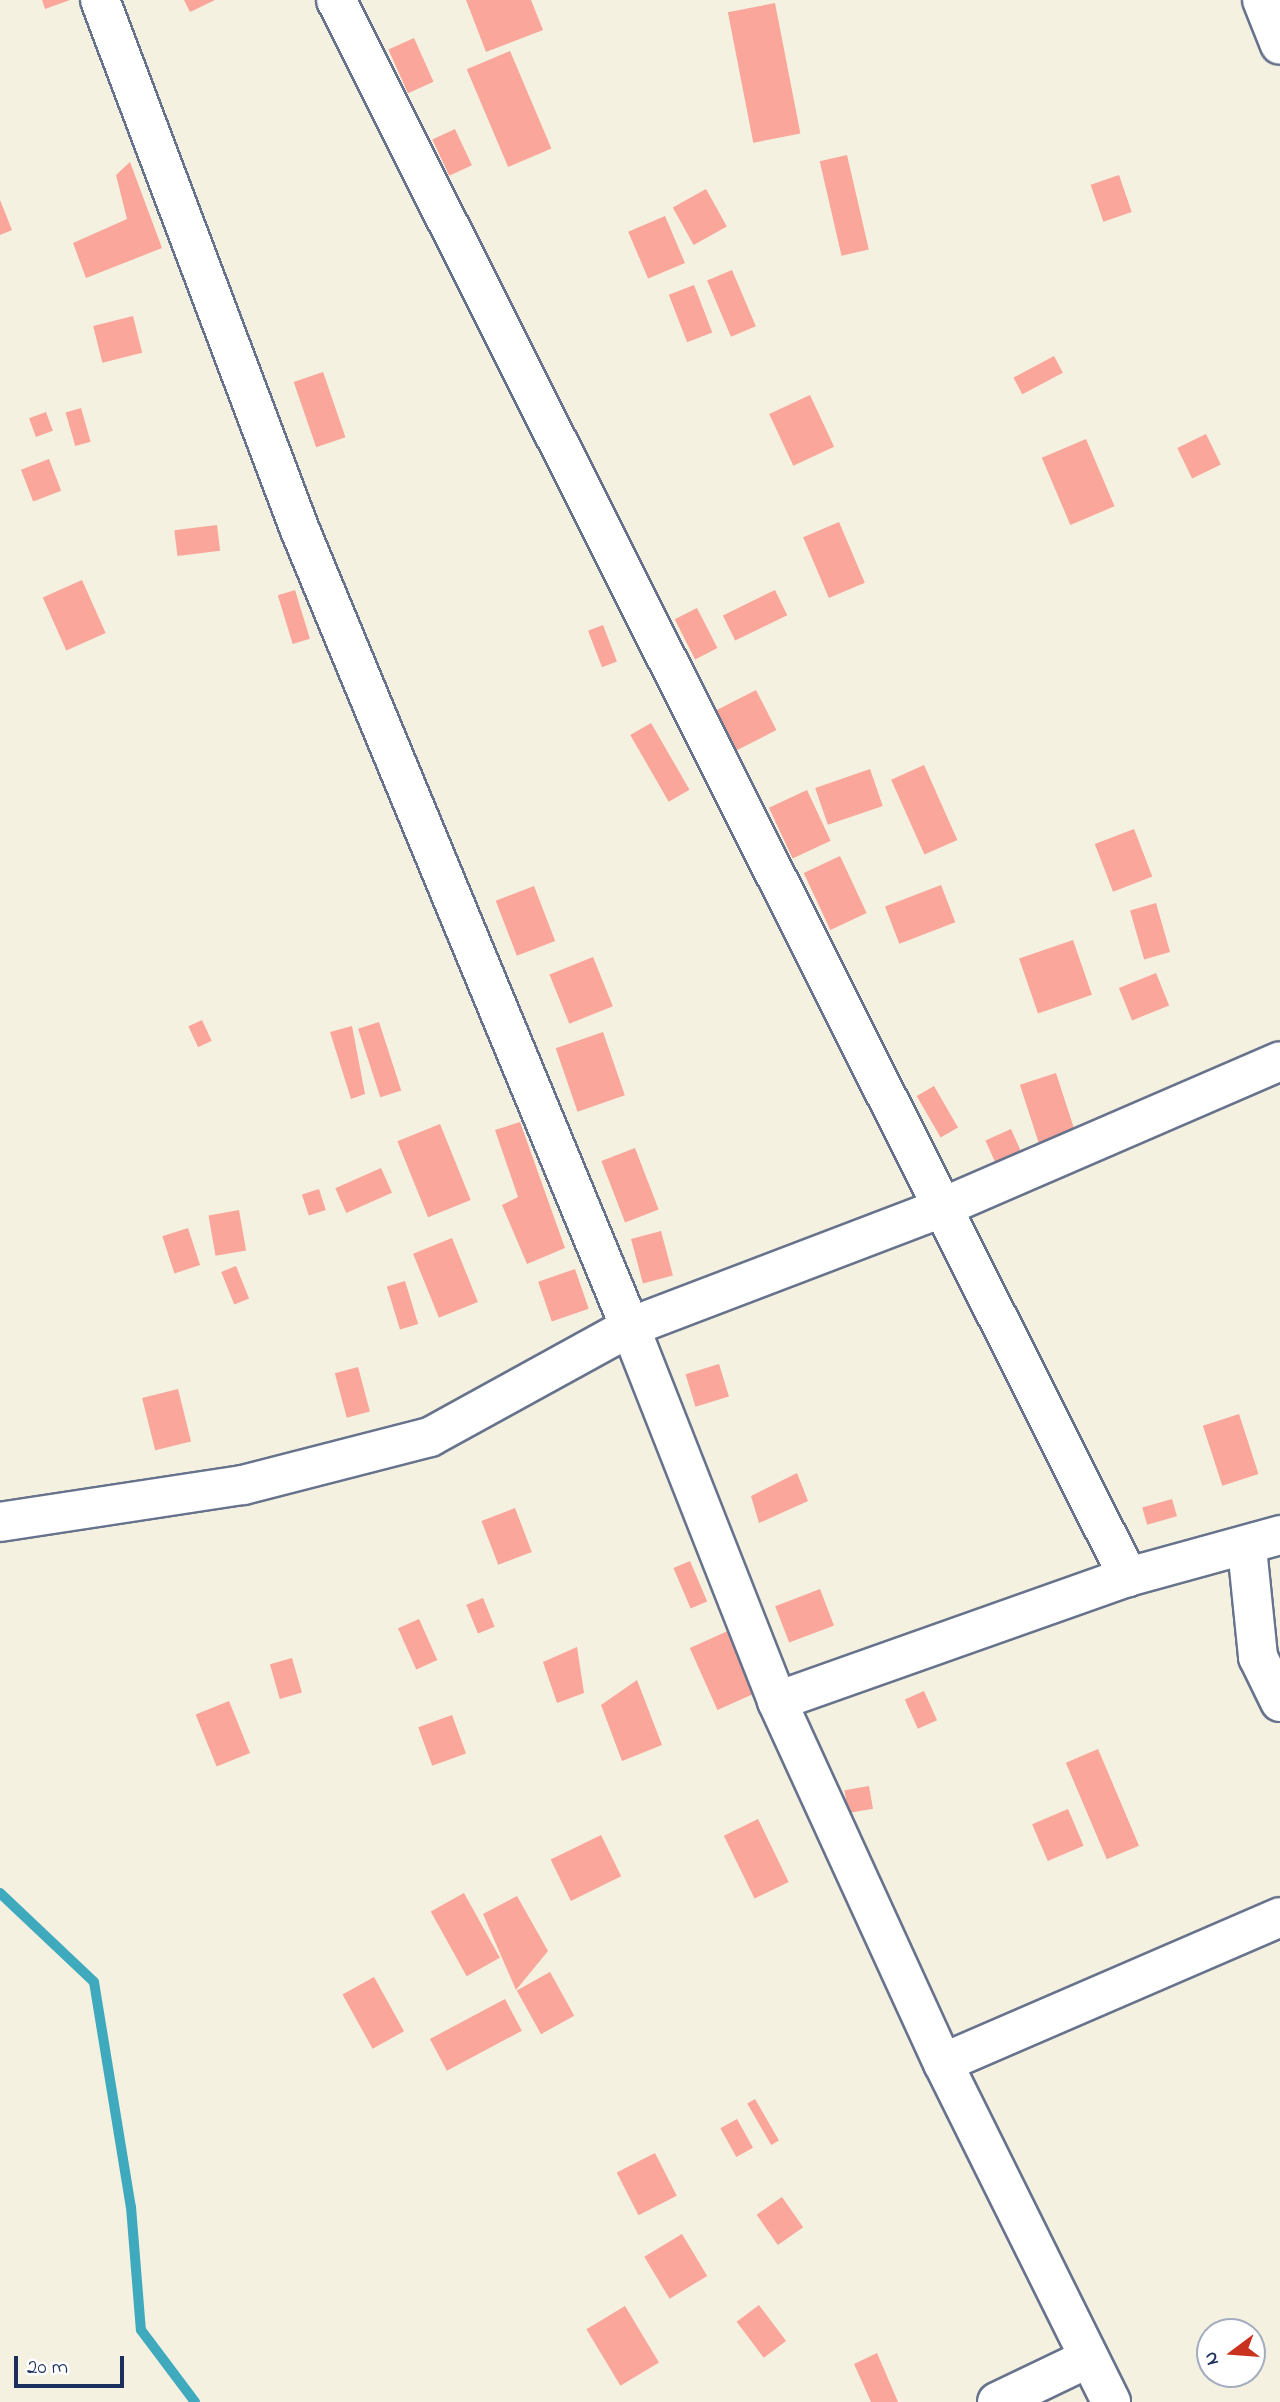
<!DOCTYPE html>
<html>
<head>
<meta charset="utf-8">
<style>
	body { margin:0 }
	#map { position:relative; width:1280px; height:2402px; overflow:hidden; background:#f4f1e1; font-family:"Indie Flower",sans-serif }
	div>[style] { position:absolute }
	.stream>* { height:10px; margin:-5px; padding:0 5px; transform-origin:5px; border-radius:5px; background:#3faabe }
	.building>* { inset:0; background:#faa69a; transform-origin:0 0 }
	.roads { filter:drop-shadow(2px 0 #67738c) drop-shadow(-2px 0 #67738c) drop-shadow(0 2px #67738c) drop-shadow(0 -2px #67738c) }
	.minor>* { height:38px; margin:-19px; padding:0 19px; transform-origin:19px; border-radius:19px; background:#fff }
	span { translate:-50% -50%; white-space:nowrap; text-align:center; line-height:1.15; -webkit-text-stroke:5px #fff; paint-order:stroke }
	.north { position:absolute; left:1196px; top:2318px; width:70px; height:70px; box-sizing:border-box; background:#fff; border:2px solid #a4acbf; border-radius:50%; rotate:254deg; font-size:19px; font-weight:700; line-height:28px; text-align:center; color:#1b2f5e }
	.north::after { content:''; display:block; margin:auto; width:24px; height:32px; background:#c8321e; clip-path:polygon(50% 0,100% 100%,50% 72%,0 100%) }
	.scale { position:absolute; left:14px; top:2356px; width:110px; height:32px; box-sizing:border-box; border:4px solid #1b2f5e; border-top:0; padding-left:9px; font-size:21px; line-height:24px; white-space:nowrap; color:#1b2f5e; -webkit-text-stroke:5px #fff; paint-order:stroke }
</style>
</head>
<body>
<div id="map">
	<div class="stream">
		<i style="left:0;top:1893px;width:129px;rotate:43.4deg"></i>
		<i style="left:94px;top:1982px;width:228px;rotate:80.7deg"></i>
		<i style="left:131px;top:2207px;width:123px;rotate:85.4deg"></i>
		<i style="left:141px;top:2330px;width:90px;rotate:53.1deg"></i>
	</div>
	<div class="building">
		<i style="clip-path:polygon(42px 0,70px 0,45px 9px)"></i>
		<i style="clip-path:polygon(184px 0,215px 0,190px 12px)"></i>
		<i style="clip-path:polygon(466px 0,531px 0,543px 30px,486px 52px)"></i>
		<i style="left:775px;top:3px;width:133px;height:48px;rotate:79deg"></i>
		<i style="left:414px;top:38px;width:48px;height:28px;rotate:66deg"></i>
		<i style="left:510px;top:51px;width:106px;height:47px;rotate:67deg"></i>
		<i style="left:455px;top:129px;width:40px;height:25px;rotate:65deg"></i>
		<i style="left:847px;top:155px;width:97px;height:28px;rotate:77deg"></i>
		<i style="clip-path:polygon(130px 162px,162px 248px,86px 278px,73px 243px,127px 219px,116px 175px)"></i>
		<i style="left:1119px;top:175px;width:39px;height:30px;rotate:71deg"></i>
		<i style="left:706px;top:189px;width:43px;height:38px;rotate:61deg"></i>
		<i style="clip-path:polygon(0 200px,12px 230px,0 235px)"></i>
		<i style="left:665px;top:216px;width:51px;height:40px;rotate:67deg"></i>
		<i style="left:732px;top:270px;width:61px;height:27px;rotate:67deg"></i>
		<i style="left:694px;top:285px;width:51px;height:27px;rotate:69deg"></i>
		<i style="left:133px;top:316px;width:38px;height:41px;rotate:76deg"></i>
		<i style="left:1054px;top:356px;width:19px;height:46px;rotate:62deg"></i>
		<i style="left:323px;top:372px;width:69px;height:31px;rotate:71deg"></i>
		<i style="left:810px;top:395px;width:57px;height:45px;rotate:65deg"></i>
		<i style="left:81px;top:408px;width:35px;height:16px;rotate:74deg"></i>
		<i style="left:46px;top:412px;width:20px;height:18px;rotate:70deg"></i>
		<i style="left:1206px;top:434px;width:34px;height:32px;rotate:64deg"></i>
		<i style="left:1086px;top:439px;width:73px;height:48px;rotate:67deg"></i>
		<i style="left:49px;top:459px;width:34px;height:30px;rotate:69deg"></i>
		<i style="left:839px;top:522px;width:66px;height:39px;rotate:67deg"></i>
		<i style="left:217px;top:525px;width:26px;height:43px;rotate:83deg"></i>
		<i style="left:82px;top:580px;width:58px;height:43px;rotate:66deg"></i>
		<i style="left:295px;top:590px;width:51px;height:18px;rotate:73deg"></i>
		<i style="left:775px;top:590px;width:28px;height:58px;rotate:64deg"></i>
		<i style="left:697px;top:608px;width:45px;height:25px;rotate:63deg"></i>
		<i style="left:603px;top:625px;width:39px;height:16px;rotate:69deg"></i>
		<i style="left:756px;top:690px;width:45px;height:45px;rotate:63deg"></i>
		<i style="left:651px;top:723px;width:77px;height:24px;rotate:60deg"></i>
		<i style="left:924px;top:765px;width:82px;height:36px;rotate:66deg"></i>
		<i style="left:870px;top:769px;width:39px;height:58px;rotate:71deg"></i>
		<i style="left:807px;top:790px;width:56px;height:42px;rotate:65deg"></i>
		<i style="left:1134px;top:829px;width:51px;height:42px;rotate:69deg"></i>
		<i style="left:840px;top:856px;width:63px;height:40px;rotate:65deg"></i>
		<i style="left:941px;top:885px;width:40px;height:60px;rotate:69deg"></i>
		<i style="left:534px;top:886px;width:59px;height:41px;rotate:69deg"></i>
		<i style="left:1156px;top:903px;width:51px;height:27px;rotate:74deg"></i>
		<i style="left:1073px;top:940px;width:58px;height:57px;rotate:71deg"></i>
		<i style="left:593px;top:957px;width:53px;height:47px;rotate:68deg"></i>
		<i style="left:1156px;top:973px;width:35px;height:40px;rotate:68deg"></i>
		<i style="left:202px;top:1020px;width:23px;height:15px;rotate:65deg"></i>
		<i style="left:379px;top:1022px;width:72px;height:22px;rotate:72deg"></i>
		<i style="clip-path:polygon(352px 1026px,365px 1094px,351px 1099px,330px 1032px)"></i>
		<i style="left:603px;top:1032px;width:67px;height:50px;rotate:71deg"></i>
		<i style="left:1056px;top:1073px;width:63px;height:38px;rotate:72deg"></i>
		<i style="left:934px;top:1086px;width:48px;height:20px;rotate:60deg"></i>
		<i style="clip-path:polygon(520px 1122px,565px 1248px,527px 1264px,502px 1205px,518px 1197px,495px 1130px)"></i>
		<i style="left:440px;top:1124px;width:82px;height:46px;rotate:68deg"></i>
		<i style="left:1011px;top:1129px;width:27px;height:28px;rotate:66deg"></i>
		<i style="left:635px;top:1148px;width:66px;height:36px;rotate:69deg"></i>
		<i style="left:381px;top:1168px;width:27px;height:50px;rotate:66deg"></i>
		<i style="left:319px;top:1189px;width:22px;height:18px;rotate:72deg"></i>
		<i style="left:239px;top:1210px;width:41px;height:31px;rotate:80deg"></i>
		<i style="left:188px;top:1228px;width:39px;height:27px;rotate:72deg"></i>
		<i style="left:661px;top:1231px;width:46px;height:31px;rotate:75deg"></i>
		<i style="left:452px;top:1238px;width:69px;height:42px;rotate:68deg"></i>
		<i style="left:236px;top:1266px;width:35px;height:16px;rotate:68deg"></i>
		<i style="left:575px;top:1269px;width:42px;height:39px;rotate:71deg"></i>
		<i style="left:405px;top:1281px;width:45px;height:19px;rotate:73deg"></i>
		<i style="left:719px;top:1364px;width:34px;height:35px;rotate:73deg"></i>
		<i style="left:358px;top:1367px;width:46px;height:24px;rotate:75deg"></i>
		<i style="left:178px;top:1389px;width:54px;height:37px;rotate:76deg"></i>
		<i style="left:1239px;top:1414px;width:63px;height:38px;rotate:72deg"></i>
		<i style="clip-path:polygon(797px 1473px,808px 1501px,759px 1523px,751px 1496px)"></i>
		<i style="left:1172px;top:1499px;width:18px;height:31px;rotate:74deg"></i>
		<i style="left:515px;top:1508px;width:47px;height:36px;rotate:69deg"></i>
		<i style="left:690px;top:1561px;width:44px;height:18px;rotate:67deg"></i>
		<i style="left:820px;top:1589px;width:39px;height:48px;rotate:69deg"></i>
		<i style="left:483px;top:1598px;width:31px;height:18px;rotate:68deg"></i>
		<i style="left:419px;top:1619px;width:45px;height:23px;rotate:66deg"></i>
		<i style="left:730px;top:1630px;width:68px;height:44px;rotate:66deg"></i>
		<i style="clip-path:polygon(577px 1647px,584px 1693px,557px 1703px,543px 1662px)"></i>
		<i style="left:292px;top:1658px;width:36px;height:23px;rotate:74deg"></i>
		<i style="clip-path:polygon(637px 1680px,662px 1745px,622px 1761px,601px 1705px)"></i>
		<i style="left:924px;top:1691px;width:32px;height:21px;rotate:66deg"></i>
		<i style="left:229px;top:1701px;width:56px;height:36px;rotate:68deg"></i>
		<i style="left:452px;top:1715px;width:41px;height:36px;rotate:70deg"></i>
		<i style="left:1098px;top:1749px;width:105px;height:35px;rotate:67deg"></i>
		<i style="left:869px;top:1786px;width:23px;height:25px;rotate:80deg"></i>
		<i style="left:1068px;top:1809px;width:40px;height:39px;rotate:67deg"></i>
		<i style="left:758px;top:1819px;width:70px;height:38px;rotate:64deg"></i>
		<i style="left:601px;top:1835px;width:46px;height:56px;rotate:64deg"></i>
		<i style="left:464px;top:1893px;width:74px;height:38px;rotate:61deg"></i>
		<i style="clip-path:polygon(517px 1896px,548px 1951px,516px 1990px,483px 1914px)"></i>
		<i style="left:550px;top:1972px;width:50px;height:38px;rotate:61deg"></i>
		<i style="left:374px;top:1977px;width:62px;height:36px;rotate:61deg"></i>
		<i style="left:505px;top:1999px;width:36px;height:85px;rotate:62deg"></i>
		<i style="left:755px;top:2099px;width:48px;height:9px;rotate:60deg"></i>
		<i style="left:737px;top:2119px;width:33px;height:19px;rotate:61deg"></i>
		<i style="left:655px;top:2153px;width:48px;height:43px;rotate:63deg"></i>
		<i style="left:782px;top:2197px;width:37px;height:31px;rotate:55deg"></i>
		<i style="left:682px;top:2234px;width:49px;height:44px;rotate:59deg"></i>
		<i style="left:759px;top:2305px;width:45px;height:28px;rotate:53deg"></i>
		<i style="left:625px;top:2306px;width:66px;height:45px;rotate:59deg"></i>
		<i style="clip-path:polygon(877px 2353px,898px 2402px,871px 2402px,854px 2364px)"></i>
	</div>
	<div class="roads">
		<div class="minor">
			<i style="left:100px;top:0;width:566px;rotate:69.33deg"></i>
			<i style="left:300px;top:530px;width:863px;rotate:67.51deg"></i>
			<i style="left:630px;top:1327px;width:402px;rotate:68.5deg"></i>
			<i style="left:777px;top:1701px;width:398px;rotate:65.4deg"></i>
			<i style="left:943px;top:2063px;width:378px;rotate:63.6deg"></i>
			<i style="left:336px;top:0;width:1765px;rotate:63.33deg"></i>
			<i style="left:1262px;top:0;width:48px;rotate:68.2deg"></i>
			<i style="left:0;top:1522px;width:246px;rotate:-8.7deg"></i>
			<i style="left:243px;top:1485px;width:193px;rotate:-14.4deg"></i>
			<i style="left:430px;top:1437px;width:228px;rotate:-28.8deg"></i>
			<i style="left:630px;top:1327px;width:333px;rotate:-20.9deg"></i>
			<i style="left:941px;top:1208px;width:369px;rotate:-23.4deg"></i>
			<i style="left:1247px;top:1548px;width:110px;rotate:84.2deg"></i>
			<i style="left:1258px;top:1657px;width:50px;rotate:63.9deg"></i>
			<i style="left:777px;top:1701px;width:372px;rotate:-19.5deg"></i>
			<i style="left:1128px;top:1577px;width:158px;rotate:-15.4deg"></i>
			<i style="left:943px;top:2063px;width:367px;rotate:-23.4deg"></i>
			<i style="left:997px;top:2402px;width:102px;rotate:-25.6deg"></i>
		</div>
	</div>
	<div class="north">N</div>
	<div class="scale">20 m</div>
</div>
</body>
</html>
